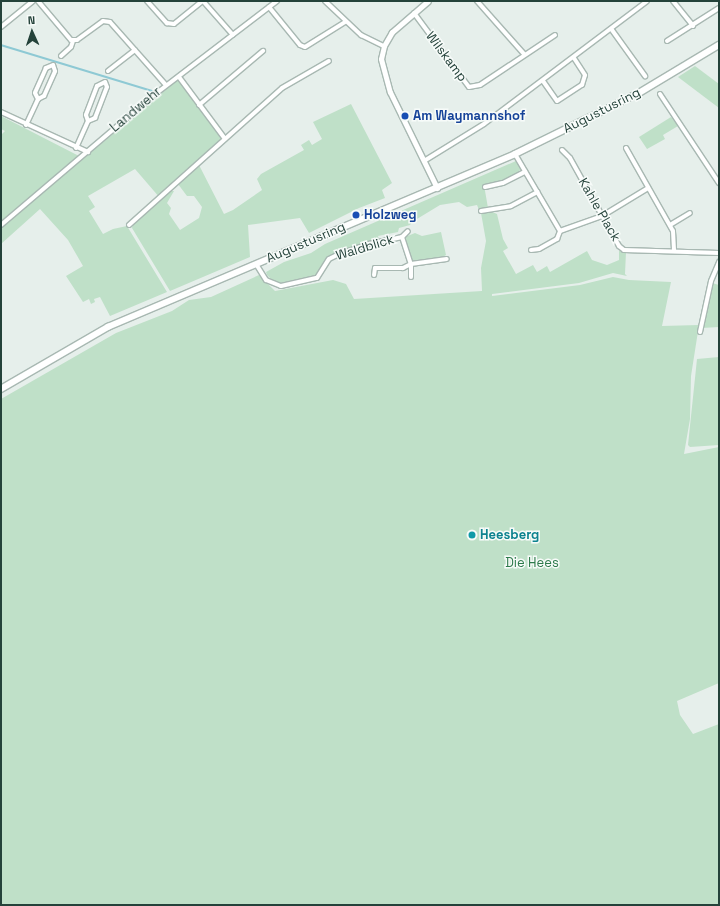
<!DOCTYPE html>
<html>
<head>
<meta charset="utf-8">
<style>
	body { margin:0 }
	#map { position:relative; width:720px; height:906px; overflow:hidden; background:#e6efeb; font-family:"Space Grotesk",sans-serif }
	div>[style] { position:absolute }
	.green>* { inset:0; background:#bfe0c8 }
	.stream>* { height:1.5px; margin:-0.75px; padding:0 0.75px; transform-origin:0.75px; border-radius:0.75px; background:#8ec9d4 }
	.roads { filter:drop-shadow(1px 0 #a8b8b2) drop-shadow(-1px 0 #a8b8b2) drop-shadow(0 1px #a8b8b2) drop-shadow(0 -1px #a8b8b2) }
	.minor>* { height:4px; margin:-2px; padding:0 2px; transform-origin:2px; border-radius:2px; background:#fff }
	.tertiary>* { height:5px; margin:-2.5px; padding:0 2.5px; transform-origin:2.5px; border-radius:2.5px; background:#fff }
	.secondary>* { height:5.5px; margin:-2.75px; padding:0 2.75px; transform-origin:2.75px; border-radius:2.75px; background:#fff }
	.dots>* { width:11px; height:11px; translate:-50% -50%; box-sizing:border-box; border:2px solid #f7fbf9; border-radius:50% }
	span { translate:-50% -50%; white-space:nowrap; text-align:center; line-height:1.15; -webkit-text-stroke:3px #f7fbf9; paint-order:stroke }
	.street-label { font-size:13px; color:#24423a }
	.transit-label { font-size:13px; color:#164399; font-weight:700 }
	.left { translate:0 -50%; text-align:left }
	.culture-label { font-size:13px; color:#0d838f; font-weight:700 }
	.park-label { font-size:13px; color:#2d7a4b }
	.frame { position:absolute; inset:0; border:2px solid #24423a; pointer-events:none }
	.north { position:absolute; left:12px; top:12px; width:40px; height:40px; -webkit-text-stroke:3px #f7fbf9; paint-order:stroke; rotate:357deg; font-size:11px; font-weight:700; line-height:16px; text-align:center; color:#24423a }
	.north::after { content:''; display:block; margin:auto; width:14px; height:18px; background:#24423a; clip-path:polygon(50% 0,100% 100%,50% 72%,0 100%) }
</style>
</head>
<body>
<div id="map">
	<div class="green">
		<i style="clip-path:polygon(695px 66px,719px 84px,719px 108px,678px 77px)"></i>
		<i style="clip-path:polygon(176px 81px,179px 81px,222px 140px,160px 198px,135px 169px,88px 196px,95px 207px,89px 211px,103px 234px,113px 229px,127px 226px,167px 292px,110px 316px,100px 297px,94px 299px,95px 302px,91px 304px,89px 299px,83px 302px,66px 276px,83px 266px,68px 240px,40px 209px,1px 244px,1px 228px)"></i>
		<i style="clip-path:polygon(351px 104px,392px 183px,382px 190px,385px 198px,359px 208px,309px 233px,300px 218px,248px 225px,250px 257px,170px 291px,132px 228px,133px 224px,170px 191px,174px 191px,167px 203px,171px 208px,169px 214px,180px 230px,199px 218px,202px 207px,194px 196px,187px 196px,178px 184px,199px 165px,224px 214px,233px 210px,262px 190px,257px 179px,261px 174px,304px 150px,301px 145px,309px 140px,312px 145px,322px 139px,313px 122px)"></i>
		<i style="clip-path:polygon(1px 116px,79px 156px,1px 224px,1px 135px,5px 131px,1px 129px)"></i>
		<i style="clip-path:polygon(671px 117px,678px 126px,663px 135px,665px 139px,647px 149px,639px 137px)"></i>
		<i style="clip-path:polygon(516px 161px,521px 168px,518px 173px,502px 182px,484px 185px,488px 208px,479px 210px,477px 205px,467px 207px,459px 202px,440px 205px,412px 222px,410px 225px,399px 228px,398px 232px,378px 236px,379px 239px,331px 255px,326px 259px,317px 275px,281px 283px,272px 280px,267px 275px,266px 272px,284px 262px,311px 253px,325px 244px)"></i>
		<i style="clip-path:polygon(490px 211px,497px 214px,503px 239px,508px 248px,503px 251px,516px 274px,533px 265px,537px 272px,547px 266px,550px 272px,587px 251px,592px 260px,607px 265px,619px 260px,619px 251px,626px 252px,625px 274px,627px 276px,613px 273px,579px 283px,492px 294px,492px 296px,580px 285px,613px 277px,629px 280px,671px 282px,662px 326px,699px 325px,691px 376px,690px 419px,684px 454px,719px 447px,719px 683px,677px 701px,680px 715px,693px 734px,719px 724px,719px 905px,1px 905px,1px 399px,116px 333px,172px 311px,189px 300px,211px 297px,259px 275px,275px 291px,333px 280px,346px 284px,354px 299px,482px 291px,481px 268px,486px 241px,481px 213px)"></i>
		<i style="clip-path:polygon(441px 232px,446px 255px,441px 258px,413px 262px,405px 237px,415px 233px,422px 236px)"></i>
		<i style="clip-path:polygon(712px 283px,719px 285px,719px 327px,702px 328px)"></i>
		<i style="clip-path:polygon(719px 357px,719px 445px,690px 447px,688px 445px,697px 359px)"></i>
	</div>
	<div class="stream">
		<i style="left:1px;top:45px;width:162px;rotate:16.9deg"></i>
	</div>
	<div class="roads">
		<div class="minor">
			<i style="left:38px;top:1px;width:51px;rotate:49.8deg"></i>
			<i style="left:71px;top:40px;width:6px"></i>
			<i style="left:77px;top:40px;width:32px;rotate:-36deg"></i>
			<i style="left:103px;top:21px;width:7px;rotate:8deg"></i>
			<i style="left:110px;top:22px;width:84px;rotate:48.4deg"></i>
			<i style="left:147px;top:1px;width:30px;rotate:48deg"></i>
			<i style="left:167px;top:23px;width:7px;rotate:8deg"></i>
			<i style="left:174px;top:24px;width:36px;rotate:-39deg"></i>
			<i style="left:203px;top:1px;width:45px;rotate:48.6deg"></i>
			<i style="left:325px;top:1px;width:50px;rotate:43.4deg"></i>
			<i style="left:361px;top:35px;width:25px;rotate:26deg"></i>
			<i style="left:477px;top:1px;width:71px;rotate:48.4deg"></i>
			<i style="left:673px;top:1px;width:32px;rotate:51deg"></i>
			<i style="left:269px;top:7px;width:49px;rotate:50.8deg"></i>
			<i style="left:300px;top:45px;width:5px;rotate:22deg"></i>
			<i style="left:305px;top:47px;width:47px;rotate:-32deg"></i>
			<i style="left:414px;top:13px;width:92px;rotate:53.4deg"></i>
			<i style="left:469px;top:87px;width:11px;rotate:-10deg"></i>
			<i style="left:480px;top:85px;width:90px;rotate:-33.7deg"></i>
			<i style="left:1px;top:27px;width:41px;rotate:-39.1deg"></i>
			<i style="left:612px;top:30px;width:57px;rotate:54.3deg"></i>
			<i style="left:667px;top:41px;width:62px;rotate:-32.4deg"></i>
			<i style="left:61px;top:56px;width:13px;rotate:-42deg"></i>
			<i style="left:71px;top:47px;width:6px;rotate:-72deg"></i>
			<i style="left:108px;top:71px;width:34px;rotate:-38deg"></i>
			<i style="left:179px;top:77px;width:77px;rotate:53.4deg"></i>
			<i style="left:543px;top:81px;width:24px;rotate:55deg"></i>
			<i style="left:557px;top:101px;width:30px;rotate:-33deg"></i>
			<i style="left:582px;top:85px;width:10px;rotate:-73deg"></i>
			<i style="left:585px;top:75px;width:20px;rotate:-123deg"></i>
			<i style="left:660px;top:94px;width:107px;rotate:56.5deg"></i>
			<i style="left:199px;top:105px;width:84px;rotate:-40.2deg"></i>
			<i style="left:1px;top:112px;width:96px;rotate:24.7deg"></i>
			<i style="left:26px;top:125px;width:29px;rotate:-65deg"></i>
			<i style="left:38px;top:99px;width:7px;rotate:-27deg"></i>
			<i style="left:44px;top:96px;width:27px;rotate:-66deg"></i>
			<i style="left:55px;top:71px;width:6px;rotate:-108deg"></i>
			<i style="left:53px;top:65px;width:8px;rotate:157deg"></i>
			<i style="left:46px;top:68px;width:27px;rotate:114deg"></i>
			<i style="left:35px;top:93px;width:7px;rotate:63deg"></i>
			<i style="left:76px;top:148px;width:30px;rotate:-66deg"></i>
			<i style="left:88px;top:121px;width:8px;rotate:-23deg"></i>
			<i style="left:95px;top:118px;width:33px;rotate:-69deg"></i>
			<i style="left:107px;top:87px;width:5px;rotate:-112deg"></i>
			<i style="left:105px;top:82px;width:9px;rotate:153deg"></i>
			<i style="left:97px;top:86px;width:31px;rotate:111deg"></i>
			<i style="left:86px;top:115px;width:6px;rotate:72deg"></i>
			<i style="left:626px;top:148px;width:95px;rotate:60.5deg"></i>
			<i style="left:673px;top:231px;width:20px;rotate:87deg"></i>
			<i style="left:562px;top:150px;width:11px;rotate:45deg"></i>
			<i style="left:570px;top:158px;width:101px;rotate:60.9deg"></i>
			<i style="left:619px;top:246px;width:6px;rotate:39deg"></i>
			<i style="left:624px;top:250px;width:95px;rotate:1.8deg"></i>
			<i style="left:515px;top:154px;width:89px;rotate:59.7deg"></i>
			<i style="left:560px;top:231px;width:45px;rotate:-19.7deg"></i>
			<i style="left:602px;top:216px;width:54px;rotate:-31.3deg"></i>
			<i style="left:424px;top:161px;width:70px;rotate:-31.7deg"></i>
			<i style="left:484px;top:124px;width:204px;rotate:-37deg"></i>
			<i style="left:485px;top:187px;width:18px;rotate:-13deg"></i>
			<i style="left:503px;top:183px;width:25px;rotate:-27deg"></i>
			<i style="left:481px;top:211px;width:30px;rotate:-9deg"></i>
			<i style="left:511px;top:206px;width:30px;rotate:-28deg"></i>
			<i style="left:1px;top:225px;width:201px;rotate:-40.4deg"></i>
			<i style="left:154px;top:95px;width:155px;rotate:-37.4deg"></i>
			<i style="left:129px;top:225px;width:205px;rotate:-41.8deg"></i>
			<i style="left:282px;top:88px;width:54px;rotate:-29.9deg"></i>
			<i style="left:670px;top:225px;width:23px;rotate:-31deg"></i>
			<i style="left:402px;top:237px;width:8px;rotate:-45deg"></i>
			<i style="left:531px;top:250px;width:8px;rotate:-7deg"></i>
			<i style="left:539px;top:249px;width:21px;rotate:-29deg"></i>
			<i style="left:557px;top:239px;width:9px;rotate:-69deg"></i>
			<i style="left:256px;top:264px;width:19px;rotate:58deg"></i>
			<i style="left:266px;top:280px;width:16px;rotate:22deg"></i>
			<i style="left:281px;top:286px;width:37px;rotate:-13deg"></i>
			<i style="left:317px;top:278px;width:22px;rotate:-58deg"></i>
			<i style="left:329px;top:259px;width:9px;rotate:-27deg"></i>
			<i style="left:337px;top:255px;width:34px;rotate:-19deg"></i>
			<i style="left:369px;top:244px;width:34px;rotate:-12deg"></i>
			<i style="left:402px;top:237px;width:28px;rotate:72deg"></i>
			<i style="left:411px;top:264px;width:9px;rotate:153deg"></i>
			<i style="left:403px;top:268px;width:28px;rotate:180deg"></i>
			<i style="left:375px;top:268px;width:7px;rotate:98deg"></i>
			<i style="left:411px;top:277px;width:13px;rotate:-90deg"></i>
			<i style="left:411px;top:264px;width:36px;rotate:-8deg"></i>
			<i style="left:700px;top:332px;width:52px;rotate:-77.8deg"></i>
			<i style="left:711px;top:281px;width:21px;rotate:-67deg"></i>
		</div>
		<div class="tertiary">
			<i style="left:428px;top:1px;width:48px;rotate:139.3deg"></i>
			<i style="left:392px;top:32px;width:16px;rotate:120deg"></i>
			<i style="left:384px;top:46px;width:13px;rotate:103deg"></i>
			<i style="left:381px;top:59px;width:34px;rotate:75deg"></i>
			<i style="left:390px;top:92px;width:107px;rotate:63.9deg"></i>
		</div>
		<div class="secondary">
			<i style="left:1px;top:389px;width:124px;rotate:-30.1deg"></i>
			<i style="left:108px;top:327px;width:442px;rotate:-23deg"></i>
			<i style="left:515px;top:154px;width:138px;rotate:-26.2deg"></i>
			<i style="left:639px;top:93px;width:93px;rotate:-31deg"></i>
		</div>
	</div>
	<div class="dots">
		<i style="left:405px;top:116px;background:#1a4fb4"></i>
		<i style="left:356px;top:215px;background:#1a4fb4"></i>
		<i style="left:472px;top:535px;background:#0f9aa8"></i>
	</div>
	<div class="street-label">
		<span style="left:446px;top:57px;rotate:53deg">Wilskamp</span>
		<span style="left:136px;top:110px;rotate:-40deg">Landwehr</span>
		<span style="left:602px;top:111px;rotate:-27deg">Augustusring</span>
		<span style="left:599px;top:210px;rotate:60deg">Kahle Plack</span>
		<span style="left:306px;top:243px;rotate:-23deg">Augustusring</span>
		<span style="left:365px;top:248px;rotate:-17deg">Waldblick</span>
	</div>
	<div class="transit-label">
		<span class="left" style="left:413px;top:116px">Am Waymannshof</span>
		<span class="left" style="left:364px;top:215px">Holzweg</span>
	</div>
	<div class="culture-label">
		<span class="left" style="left:480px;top:535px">Heesberg</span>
	</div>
	<div class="park-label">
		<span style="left:532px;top:563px">Die Hees</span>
	</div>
	<div class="frame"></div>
	<div class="north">N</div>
</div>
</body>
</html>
